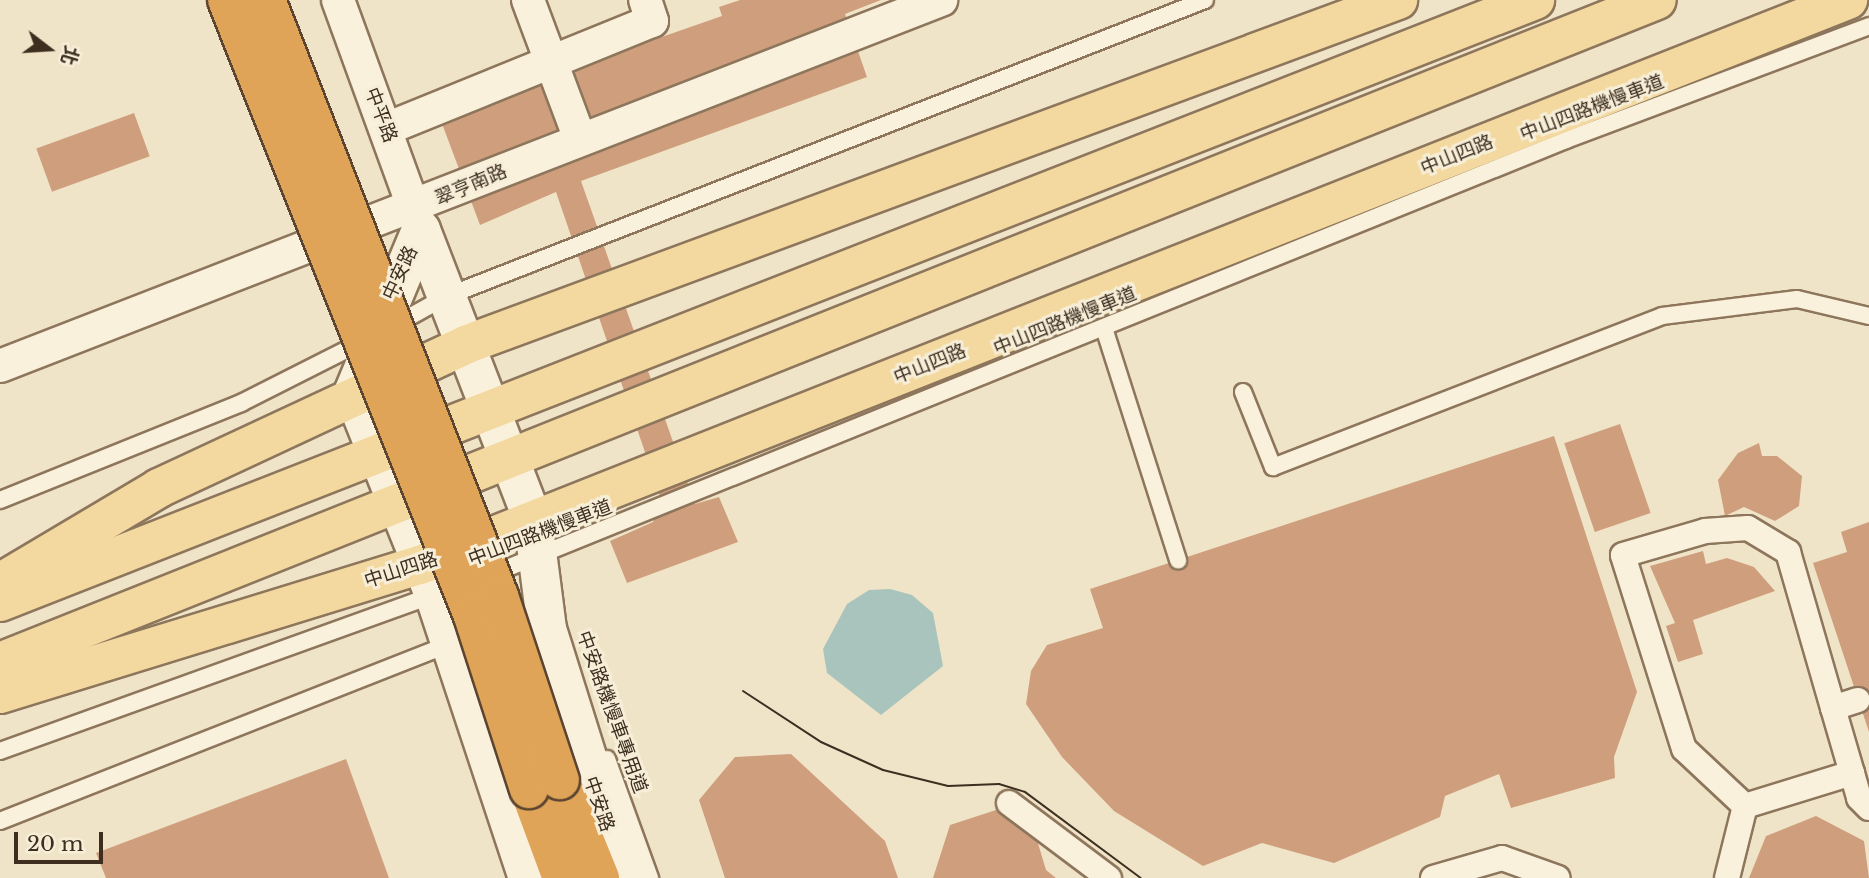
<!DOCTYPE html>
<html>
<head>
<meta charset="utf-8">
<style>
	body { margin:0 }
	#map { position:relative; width:1869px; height:878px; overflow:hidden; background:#f0e4c8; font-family:"Libre Baskerville","Noto Sans TC",serif }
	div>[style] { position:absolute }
	.water>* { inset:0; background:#a9c4bc }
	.building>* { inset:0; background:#cf9f7d; transform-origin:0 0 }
	.roads { filter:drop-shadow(2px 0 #8d765c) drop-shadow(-2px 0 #8d765c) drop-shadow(0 2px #8d765c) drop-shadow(0 -2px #8d765c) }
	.service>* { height:16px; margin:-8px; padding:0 8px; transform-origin:8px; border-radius:8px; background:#faf1dc }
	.pedestrian>* { height:24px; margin:-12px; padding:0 12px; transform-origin:12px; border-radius:12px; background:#faf1dc }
	.minor>* { height:32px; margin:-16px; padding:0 16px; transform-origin:16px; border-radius:16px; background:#faf1dc }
	.tertiary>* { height:38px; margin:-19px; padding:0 19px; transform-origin:19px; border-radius:19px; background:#faf1dc }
	.primary>* { height:38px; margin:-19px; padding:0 19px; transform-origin:19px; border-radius:19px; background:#f3d9a0 }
	.motorway>* { height:38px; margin:-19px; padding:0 19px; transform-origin:19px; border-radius:19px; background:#e0a458 }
	.tram>* { height:2px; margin:-1px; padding:0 1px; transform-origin:1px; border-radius:1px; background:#3d2e20 }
	.bridges { filter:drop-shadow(2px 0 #5b4430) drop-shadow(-2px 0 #5b4430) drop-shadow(0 2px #5b4430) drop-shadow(0 -2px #5b4430) }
	.motorway-bridge>* { height:38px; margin:-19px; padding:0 19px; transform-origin:19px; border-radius:19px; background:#e0a458 }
	span { translate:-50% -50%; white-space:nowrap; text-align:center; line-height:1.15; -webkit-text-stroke:6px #f7eed8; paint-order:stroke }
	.street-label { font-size:19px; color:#3d2e20 }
	.north { position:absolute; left:14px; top:14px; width:70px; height:70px; -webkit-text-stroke:5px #f7eed8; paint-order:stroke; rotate:107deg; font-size:19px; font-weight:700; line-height:28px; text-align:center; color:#3d2e20 }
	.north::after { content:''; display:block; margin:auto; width:24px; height:32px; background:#3d2e20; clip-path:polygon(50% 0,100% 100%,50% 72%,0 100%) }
	.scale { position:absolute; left:14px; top:832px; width:89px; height:32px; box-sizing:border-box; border:4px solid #3d2e20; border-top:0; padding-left:9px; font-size:21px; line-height:24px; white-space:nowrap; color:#3d2e20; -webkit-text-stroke:5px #f7eed8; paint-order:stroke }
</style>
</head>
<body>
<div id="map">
	<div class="water">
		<i style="clip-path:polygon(890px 589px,912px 595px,933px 613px,943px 666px,881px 715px,827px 673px,823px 649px,847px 604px,869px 590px)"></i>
	</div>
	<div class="building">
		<i style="clip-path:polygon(740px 0,881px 0,845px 14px,867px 77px,581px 181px,695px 504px,719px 497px,738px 542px,627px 583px,610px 541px,653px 522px,660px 496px,556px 192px,480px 225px,441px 121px,541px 79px,722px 16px,719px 7px)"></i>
		<i style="left:134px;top:113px;width:46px;height:104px;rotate:70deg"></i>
		<i style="left:1620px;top:424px;width:94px;height:59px;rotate:71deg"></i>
		<i style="clip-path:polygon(1554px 436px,1637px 692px,1614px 757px,1615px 778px,1511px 808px,1499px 774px,1445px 796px,1440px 817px,1334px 863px,1262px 843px,1203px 866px,1114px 811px,1062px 757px,1026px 704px,1031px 671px,1047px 645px,1103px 628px,1090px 589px)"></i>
		<i style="clip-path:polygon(1759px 443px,1762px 456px,1777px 456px,1802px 476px,1799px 506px,1775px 521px,1744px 507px,1725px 516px,1718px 480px,1738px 453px)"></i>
		<i style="clip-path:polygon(1869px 522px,1869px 732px,1813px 563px,1847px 552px,1841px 532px)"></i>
		<i style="clip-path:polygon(1703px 551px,1706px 564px,1727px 558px,1754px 567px,1775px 591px,1693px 620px,1703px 654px,1678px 662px,1666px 626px,1675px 623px,1650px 566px)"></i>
		<i style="clip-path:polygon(791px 754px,885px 841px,898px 878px,725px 878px,699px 800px,735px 757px)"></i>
		<i style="clip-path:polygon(346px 759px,389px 878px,106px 878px,96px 853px)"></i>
		<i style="clip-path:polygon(996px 810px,1034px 830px,1046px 870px,1056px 878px,933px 878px,950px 825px)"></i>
		<i style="clip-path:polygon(1816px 816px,1864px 841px,1869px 878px,1749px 878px,1766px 836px)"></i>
	</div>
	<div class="roads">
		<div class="service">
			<i style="left:393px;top:326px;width:60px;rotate:-29.1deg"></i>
			<i style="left:445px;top:297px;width:816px;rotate:-21.35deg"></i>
			<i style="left:1104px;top:328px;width:244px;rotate:72.3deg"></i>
			<i style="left:1243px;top:392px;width:81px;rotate:68.2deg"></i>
			<i style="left:1273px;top:467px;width:417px;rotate:-21.2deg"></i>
			<i style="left:1662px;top:316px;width:136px;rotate:-7.2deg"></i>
			<i style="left:1797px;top:299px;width:74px;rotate:13.3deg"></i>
			<i style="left:0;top:500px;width:260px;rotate:-21.9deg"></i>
			<i style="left:241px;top:403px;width:138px;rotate:-26.8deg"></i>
			<i style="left:490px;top:575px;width:1161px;rotate:-22.01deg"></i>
			<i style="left:1566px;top:140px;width:324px;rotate:-20.6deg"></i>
			<i style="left:0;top:751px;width:462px;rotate:-19.8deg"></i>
			<i style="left:607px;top:759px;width:127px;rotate:70.1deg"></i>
			<i style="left:0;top:821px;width:484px;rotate:-21.5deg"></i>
		</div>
		<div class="pedestrian">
			<i style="left:1833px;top:708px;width:26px;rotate:-18deg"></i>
			<i style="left:1852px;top:773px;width:112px;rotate:162.9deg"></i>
			<i style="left:1745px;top:806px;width:83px;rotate:-136.9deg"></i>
			<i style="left:1684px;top:749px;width:203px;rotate:-107.5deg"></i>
			<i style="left:1623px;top:555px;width:85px;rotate:-16.3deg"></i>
			<i style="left:1705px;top:531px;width:43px;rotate:-4deg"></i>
			<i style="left:1748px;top:528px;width:47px;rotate:31deg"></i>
			<i style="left:1788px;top:552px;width:162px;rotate:73.9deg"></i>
			<i style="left:1833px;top:708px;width:68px;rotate:73.7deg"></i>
			<i style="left:1852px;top:773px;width:26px;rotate:74deg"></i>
			<i style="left:1859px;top:798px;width:14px;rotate:45deg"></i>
			<i style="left:1009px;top:803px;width:125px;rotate:36.9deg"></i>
			<i style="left:1433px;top:878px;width:72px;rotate:-16.2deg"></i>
			<i style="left:1502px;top:858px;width:59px;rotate:19.7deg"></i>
			<i style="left:1727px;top:878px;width:74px;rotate:-76deg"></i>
		</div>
		<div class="minor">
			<i style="left:338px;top:0;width:243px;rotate:70deg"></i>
			<i style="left:528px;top:0;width:148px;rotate:69.5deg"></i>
			<i style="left:386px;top:129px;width:287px;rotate:-22.1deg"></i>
			<i style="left:652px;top:21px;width:22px;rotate:-108deg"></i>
			<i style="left:0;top:366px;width:1010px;rotate:-21.25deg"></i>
		</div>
		<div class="tertiary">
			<i style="left:421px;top:230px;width:177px;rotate:112.6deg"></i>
			<i style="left:353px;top:393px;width:217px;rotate:68.1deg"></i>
			<i style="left:434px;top:594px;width:299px;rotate:71.7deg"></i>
			<i style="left:421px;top:230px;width:312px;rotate:68.9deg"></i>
			<i style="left:533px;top:521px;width:109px;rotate:82.6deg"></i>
			<i style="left:547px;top:629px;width:261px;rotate:72.6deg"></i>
		</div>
		<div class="primary">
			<i style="left:1px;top:582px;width:184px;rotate:-30.7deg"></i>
			<i style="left:159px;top:488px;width:338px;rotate:-25deg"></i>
			<i style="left:465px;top:345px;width:995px;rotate:-20.29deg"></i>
			<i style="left:0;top:602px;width:1649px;rotate:-21.41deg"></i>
			<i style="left:0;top:662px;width:1784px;rotate:-21.78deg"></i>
			<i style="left:0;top:694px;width:439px;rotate:-17.1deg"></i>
			<i style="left:420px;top:565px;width:1536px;rotate:-21.59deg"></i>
		</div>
		<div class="motorway">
			<i style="left:560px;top:780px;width:106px;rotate:67.8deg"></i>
			<i style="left:529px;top:789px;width:95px;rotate:69.7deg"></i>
		</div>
	</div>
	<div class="tram">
		<i style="left:743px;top:691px;width:93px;rotate:33.2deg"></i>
		<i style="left:821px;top:742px;width:68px;rotate:24.3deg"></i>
		<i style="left:883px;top:770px;width:67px;rotate:13.8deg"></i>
		<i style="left:948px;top:786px;width:51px;rotate:-2.2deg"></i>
		<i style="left:999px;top:784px;width:27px;rotate:17deg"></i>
		<i style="left:1025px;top:792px;width:144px;rotate:36.6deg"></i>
	</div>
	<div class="bridges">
		<div class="motorway-bridge">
			<i style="left:227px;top:0;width:663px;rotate:68.23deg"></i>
			<i style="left:473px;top:616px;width:182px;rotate:72.1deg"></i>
			<i style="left:266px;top:0;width:640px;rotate:68.65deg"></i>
			<i style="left:499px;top:596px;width:194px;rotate:71.7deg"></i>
		</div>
	</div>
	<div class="street-label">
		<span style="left:1592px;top:108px;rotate:-21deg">中山四路機慢車道</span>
		<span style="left:381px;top:115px;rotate:69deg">中平路</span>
		<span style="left:1457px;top:155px;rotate:-22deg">中山四路</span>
		<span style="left:471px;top:185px;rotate:-23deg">翠亨南路</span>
		<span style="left:400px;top:273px;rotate:-65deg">中安路</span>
		<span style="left:1065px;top:321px;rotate:-22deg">中山四路機慢車道</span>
		<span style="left:930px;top:364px;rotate:-22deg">中山四路</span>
		<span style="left:540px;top:533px;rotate:-21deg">中山四路機慢車道</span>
		<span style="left:401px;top:570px;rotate:-18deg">中山四路</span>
		<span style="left:612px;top:712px;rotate:70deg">中安路機慢車專用道</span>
		<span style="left:599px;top:804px;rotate:71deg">中安路</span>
	</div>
	<div class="north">北</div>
	<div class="scale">20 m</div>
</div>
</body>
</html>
